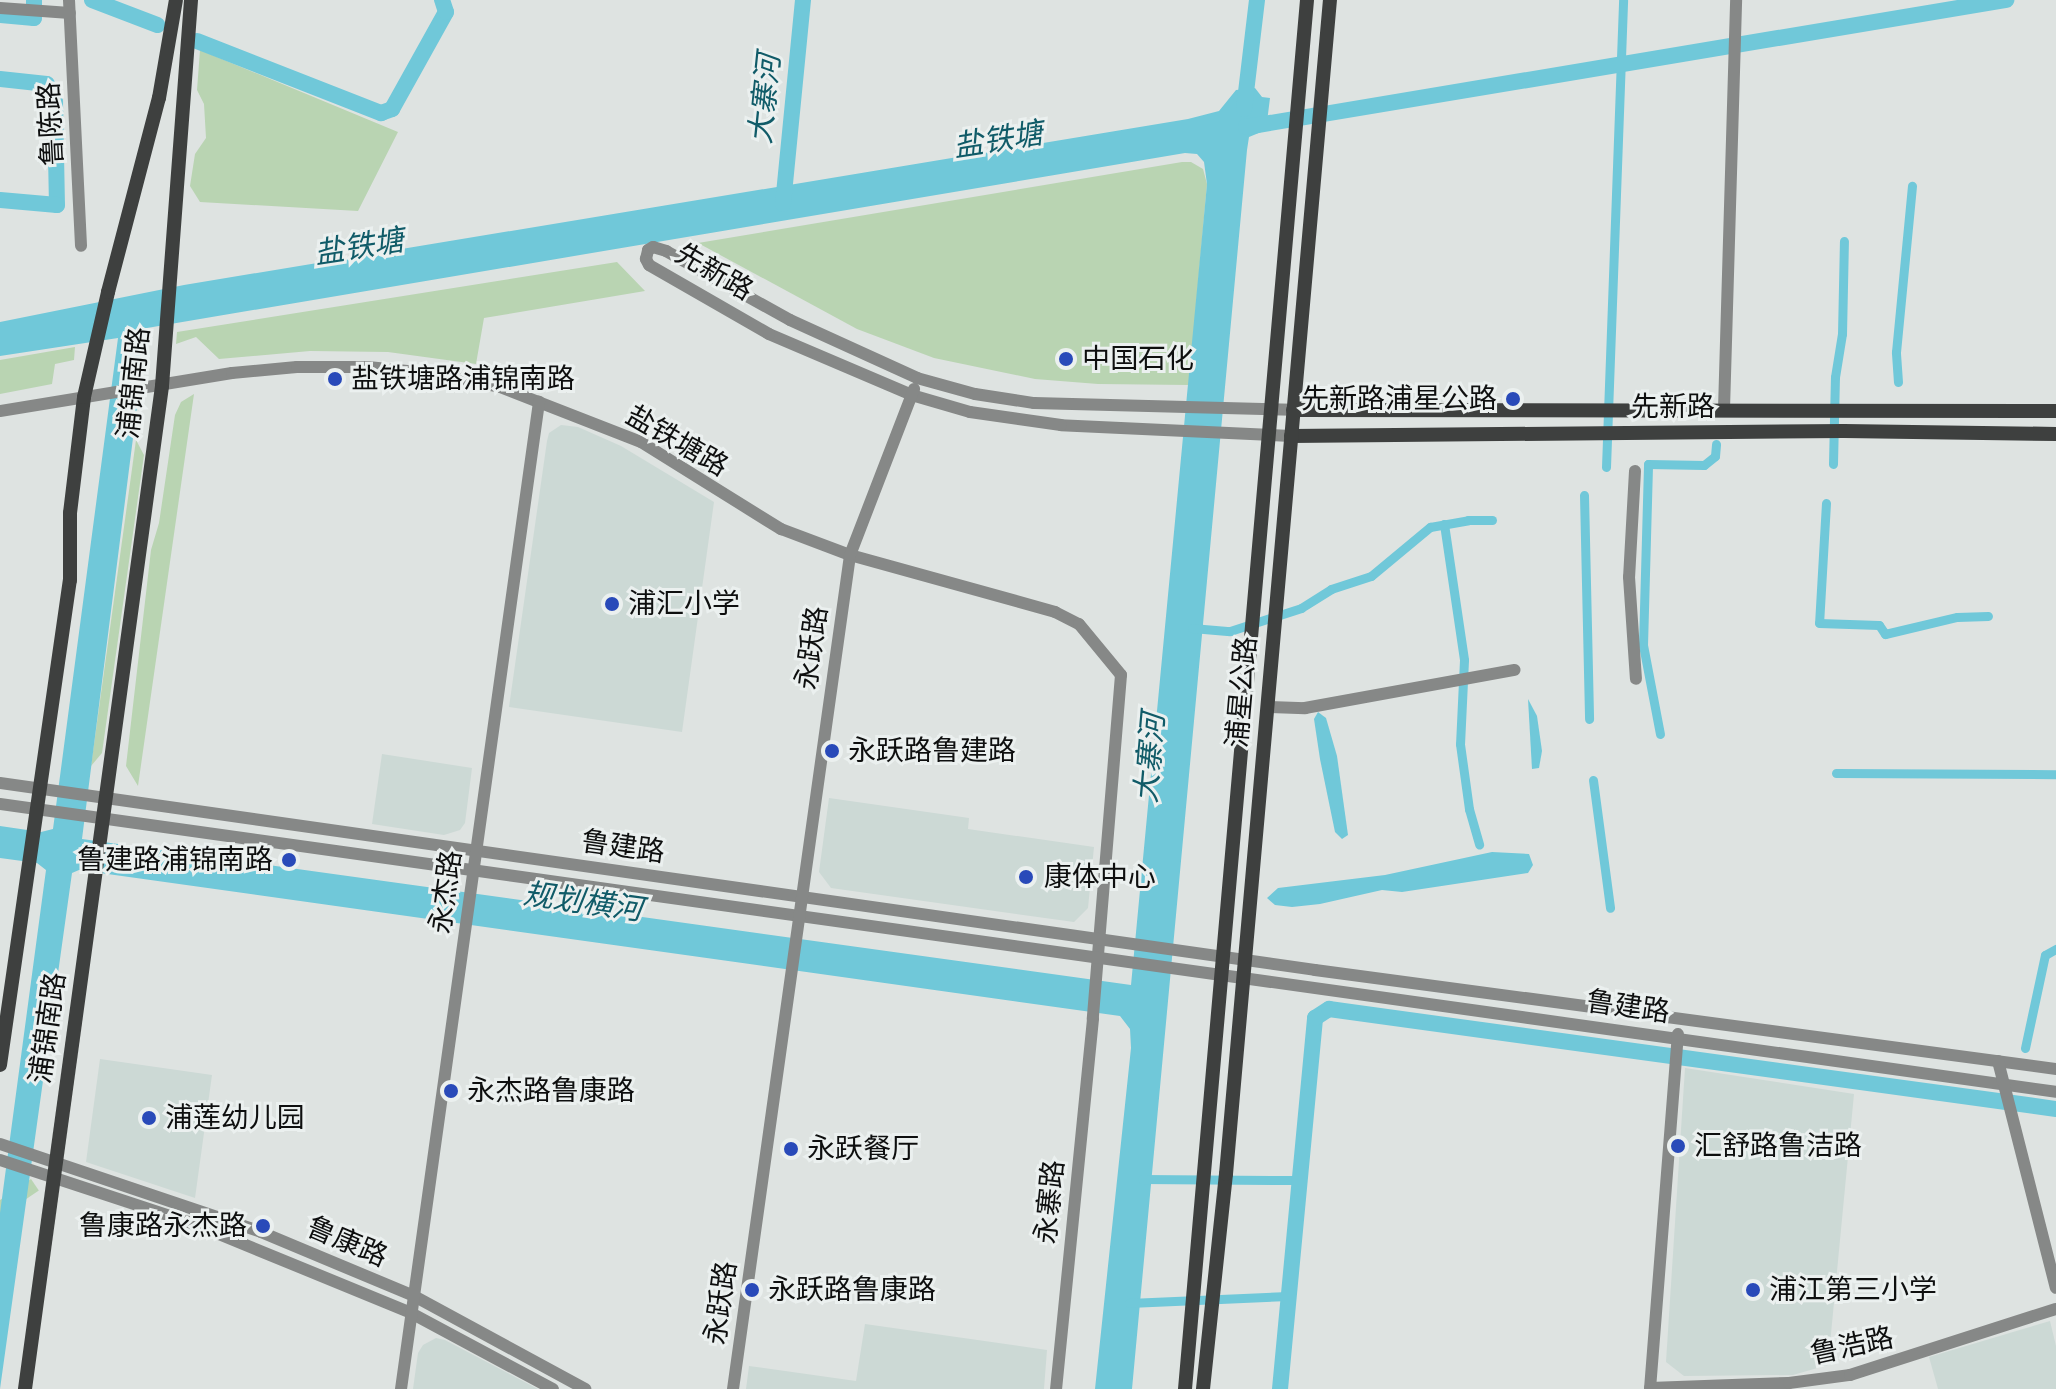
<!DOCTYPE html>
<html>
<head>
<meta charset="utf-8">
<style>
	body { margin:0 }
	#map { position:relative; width:2056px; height:1389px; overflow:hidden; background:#dee3e1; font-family:"Fira Sans Condensed","Noto Sans SC",sans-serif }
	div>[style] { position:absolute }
	.built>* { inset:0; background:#ccd9d5 }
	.green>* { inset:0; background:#b9d4b2; transform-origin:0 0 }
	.water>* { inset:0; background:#70c8d9 }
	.canal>* { height:9px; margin:-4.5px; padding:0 4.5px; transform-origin:4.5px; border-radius:4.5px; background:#70c8d9 }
	.river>* { height:16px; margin:-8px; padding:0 8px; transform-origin:8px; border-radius:8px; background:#70c8d9 }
	.minor>* { height:12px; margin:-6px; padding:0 6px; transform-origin:6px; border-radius:6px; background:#868887 }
	.major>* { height:14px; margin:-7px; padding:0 7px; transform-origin:7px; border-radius:7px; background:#3e403f }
	.dots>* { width:22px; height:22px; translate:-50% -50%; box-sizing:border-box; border:4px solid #ebf0ef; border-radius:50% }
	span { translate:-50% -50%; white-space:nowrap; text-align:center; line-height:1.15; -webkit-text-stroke:6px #ebf0ef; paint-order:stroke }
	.street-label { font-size:28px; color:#0e0f0f }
	.poi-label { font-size:28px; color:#0e0f0f }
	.left { translate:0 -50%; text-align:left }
	.right { translate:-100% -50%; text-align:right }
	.water-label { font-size:30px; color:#105b68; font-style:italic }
</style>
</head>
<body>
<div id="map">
	<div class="built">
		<i style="clip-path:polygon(561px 425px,578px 427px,621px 446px,714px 502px,682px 732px,509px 707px,547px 441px,549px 433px)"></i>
		<i style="clip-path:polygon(382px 754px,472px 768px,465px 823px,460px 830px,444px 835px,372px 824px)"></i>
		<i style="clip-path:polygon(829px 798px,969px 818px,968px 829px,1094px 847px,1088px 908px,1074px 922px,831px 888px,819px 872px)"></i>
		<i style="clip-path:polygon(100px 1059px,212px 1075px,195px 1198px,86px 1162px)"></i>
		<i style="clip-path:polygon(1685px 1068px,1854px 1094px,1828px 1365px,1793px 1375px,1684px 1376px,1666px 1362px)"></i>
		<i style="clip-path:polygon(2050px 1321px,2056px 1346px,2056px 1389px,1938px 1389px,1929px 1357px)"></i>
		<i style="clip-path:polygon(865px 1324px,1047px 1350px,1044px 1389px,746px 1389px,749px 1366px,856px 1381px)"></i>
		<i style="clip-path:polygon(436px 1338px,445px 1340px,538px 1389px,413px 1389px,418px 1353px,423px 1345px)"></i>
	</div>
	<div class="green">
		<i style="clip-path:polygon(200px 50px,398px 132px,358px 211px,200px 202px,190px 186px,195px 154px,206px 138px,204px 104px,197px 90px)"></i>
		<i style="clip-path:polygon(1182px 162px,1191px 162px,1203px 169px,1207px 184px,1189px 385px,1098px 384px,1035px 379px,934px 358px,857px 329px,698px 243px)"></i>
		<i style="clip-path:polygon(617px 262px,645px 291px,484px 318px,476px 364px,388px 352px,310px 351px,219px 359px,196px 337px,176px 344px,177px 332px)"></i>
		<i style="clip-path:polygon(75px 347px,74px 360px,55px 364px,52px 384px,0 394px,0 360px)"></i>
		<i style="clip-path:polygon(194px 394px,138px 786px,126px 766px,151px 550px,159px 523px,175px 415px,181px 402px)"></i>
		<i style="clip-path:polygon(136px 440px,144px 455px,102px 753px,91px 766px)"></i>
		<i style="left:31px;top:1179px;width:14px;height:212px;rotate:56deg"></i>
	</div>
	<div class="water">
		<i style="clip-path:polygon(evenodd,1255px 88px,1262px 97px,1270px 98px,1266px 130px,1249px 137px,1247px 150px,1132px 1389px,1095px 1389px,1131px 1048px,1130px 1029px,1120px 1016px,79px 870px,72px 873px,0 1389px,0 1213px,46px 870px,37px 863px,0 858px,0 826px,41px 832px,53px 829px,118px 338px,0 356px,0 322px,184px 285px,1188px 119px,1219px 111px,1236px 90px,1255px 88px,1185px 153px,1197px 154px,1204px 162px,1207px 184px,1131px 985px,82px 839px,147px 328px,1185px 153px)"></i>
		<i style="clip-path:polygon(1528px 699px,1537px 716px,1542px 751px,1539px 768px,1532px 769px)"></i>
		<i style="clip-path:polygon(1318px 712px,1326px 718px,1337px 756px,1348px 835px,1342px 839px,1335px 832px,1320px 759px,1314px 719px)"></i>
		<i style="clip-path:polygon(1492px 852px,1529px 854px,1533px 865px,1528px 873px,1402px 892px,1382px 890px,1320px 904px,1292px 907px,1275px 905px,1267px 898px,1278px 888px,1385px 875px)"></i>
	</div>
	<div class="canal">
		<i style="left:1898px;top:382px;width:30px;rotate:-94deg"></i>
		<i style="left:1896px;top:352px;width:167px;rotate:-84.5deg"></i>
		<i style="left:1833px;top:464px;width:87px;rotate:-88.7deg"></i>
		<i style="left:1835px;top:377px;width:44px;rotate:-80.8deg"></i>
		<i style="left:1842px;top:334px;width:93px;rotate:-88.8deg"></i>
		<i style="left:1606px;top:467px;width:467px;rotate:-87.9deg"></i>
		<i style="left:1584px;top:495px;width:224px;rotate:88.7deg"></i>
		<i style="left:1826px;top:503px;width:120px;rotate:93.3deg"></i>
		<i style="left:1819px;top:623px;width:60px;rotate:1.9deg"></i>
		<i style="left:1879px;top:625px;width:11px;rotate:56deg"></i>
		<i style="left:1885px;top:634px;width:74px;rotate:-13.3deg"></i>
		<i style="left:1957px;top:617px;width:31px;rotate:-2deg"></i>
		<i style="left:1444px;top:524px;width:137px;rotate:81.6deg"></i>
		<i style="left:1464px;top:660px;width:84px;rotate:92.7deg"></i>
		<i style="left:1460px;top:744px;width:66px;rotate:82.1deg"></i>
		<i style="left:1469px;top:809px;width:37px;rotate:74deg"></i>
		<i style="left:1192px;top:628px;width:38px;rotate:5deg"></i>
		<i style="left:1230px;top:631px;width:75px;rotate:-17.9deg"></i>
		<i style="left:1301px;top:608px;width:36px;rotate:-32deg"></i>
		<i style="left:1331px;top:589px;width:42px;rotate:-18deg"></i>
		<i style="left:1371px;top:576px;width:77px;rotate:-39.7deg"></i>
		<i style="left:1430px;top:527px;width:39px;rotate:-10deg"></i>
		<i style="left:1468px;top:520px;width:24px"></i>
		<i style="left:1660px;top:734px;width:91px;rotate:-100.8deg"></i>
		<i style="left:1643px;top:645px;width:181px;rotate:-88.4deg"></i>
		<i style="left:1648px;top:464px;width:56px;rotate:1deg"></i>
		<i style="left:1704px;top:465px;width:14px;rotate:-39deg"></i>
		<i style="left:1715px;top:456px;width:12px;rotate:-85deg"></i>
		<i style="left:1836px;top:773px;width:220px;rotate:0.3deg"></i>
		<i style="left:1593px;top:780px;width:129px;rotate:82.4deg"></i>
		<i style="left:2025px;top:1048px;width:95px;rotate:-77.9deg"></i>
		<i style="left:2045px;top:955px;width:13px;rotate:-29deg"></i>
		<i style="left:1142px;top:1179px;width:157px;rotate:0.4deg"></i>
		<i style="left:1129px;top:1303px;width:159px;rotate:-2.5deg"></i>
	</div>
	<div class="river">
		<i style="left:92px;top:0;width:70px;rotate:21deg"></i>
		<i style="left:0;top:15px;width:34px;rotate:5deg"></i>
		<i style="left:34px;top:18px;width:18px;rotate:-90deg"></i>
		<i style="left:197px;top:41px;width:198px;rotate:21.4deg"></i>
		<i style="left:381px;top:113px;width:12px;rotate:-20deg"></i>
		<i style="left:392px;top:109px;width:111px;rotate:-60.9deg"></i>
		<i style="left:446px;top:12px;width:13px;rotate:-108deg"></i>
		<i style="left:0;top:79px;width:47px;rotate:6.1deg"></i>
		<i style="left:47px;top:84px;width:20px;rotate:66deg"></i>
		<i style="left:55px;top:102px;width:103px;rotate:88.9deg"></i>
		<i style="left:57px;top:205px;width:57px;rotate:-175deg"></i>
		<i style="left:1244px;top:109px;width:110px;rotate:-83.2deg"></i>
		<i style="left:1246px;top:127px;width:771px;rotate:-9.49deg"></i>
		<i style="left:783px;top:204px;width:205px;rotate:-84.4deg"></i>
		<i style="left:1280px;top:1389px;width:373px;rotate:-84.6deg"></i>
		<i style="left:1315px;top:1018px;width:17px;rotate:-33deg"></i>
		<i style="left:1329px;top:1009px;width:734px;rotate:7.83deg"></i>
	</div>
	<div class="minor">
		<i style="left:69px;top:0;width:246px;rotate:87.2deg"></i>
		<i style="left:0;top:8px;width:70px;rotate:4.1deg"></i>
		<i style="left:1724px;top:409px;width:409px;rotate:-88.3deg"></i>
		<i style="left:0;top:411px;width:235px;rotate:-9.3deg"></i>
		<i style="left:232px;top:373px;width:65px;rotate:-5.3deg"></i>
		<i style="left:297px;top:367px;width:71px"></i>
		<i style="left:368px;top:367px;width:69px;rotate:5.8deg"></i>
		<i style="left:437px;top:374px;width:64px;rotate:11.7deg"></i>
		<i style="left:500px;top:387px;width:151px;rotate:21.3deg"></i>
		<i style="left:641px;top:442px;width:165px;rotate:31.9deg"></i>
		<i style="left:781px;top:529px;width:74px;rotate:20.6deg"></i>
		<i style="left:850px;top:555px;width:213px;rotate:15.5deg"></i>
		<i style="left:1055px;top:612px;width:27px;rotate:27deg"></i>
		<i style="left:1079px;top:624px;width:66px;rotate:50.5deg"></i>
		<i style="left:1121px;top:675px;width:345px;rotate:94.7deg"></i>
		<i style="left:1093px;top:1019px;width:372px;rotate:95.7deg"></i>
		<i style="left:1291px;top:436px;width:230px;rotate:-177.3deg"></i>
		<i style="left:1061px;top:425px;width:92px;rotate:-171.9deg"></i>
		<i style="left:970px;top:412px;width:60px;rotate:-163.7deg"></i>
		<i style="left:912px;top:395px;width:155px;rotate:-156.9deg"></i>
		<i style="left:769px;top:334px;width:138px;rotate:-150.1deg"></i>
		<i style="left:649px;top:265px;width:7px;rotate:-117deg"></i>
		<i style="left:646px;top:259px;width:9px;rotate:-77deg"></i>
		<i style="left:648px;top:250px;width:6px;rotate:-31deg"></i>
		<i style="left:653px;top:247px;width:14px;rotate:17deg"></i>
		<i style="left:666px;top:251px;width:142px;rotate:29.1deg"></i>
		<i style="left:790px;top:320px;width:140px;rotate:24.5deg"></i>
		<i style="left:917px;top:378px;width:60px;rotate:15.4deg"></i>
		<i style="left:975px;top:394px;width:60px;rotate:8.7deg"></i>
		<i style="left:1034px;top:403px;width:259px;rotate:1.5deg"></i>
		<i style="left:1635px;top:471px;width:106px;rotate:93.2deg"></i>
		<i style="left:1629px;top:577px;width:102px;rotate:86.1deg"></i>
		<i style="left:1267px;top:707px;width:38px;rotate:2deg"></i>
		<i style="left:1305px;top:708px;width:213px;rotate:-10.3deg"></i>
		<i style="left:0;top:783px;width:1328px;rotate:8.09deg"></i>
		<i style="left:1315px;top:970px;width:748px;rotate:7.61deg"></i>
		<i style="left:0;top:804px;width:2076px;rotate:7.97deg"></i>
		<i style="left:1998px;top:1061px;width:234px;rotate:75.7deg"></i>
		<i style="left:0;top:1144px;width:275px;rotate:18.6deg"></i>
		<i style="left:261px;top:1232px;width:166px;rotate:22.7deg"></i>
		<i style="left:414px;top:1296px;width:195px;rotate:28.5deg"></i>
		<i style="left:0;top:1160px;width:202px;rotate:18.2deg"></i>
		<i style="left:192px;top:1223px;width:237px;rotate:22.3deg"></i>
		<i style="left:411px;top:1313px;width:161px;rotate:28.2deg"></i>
		<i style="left:1650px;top:1388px;width:139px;rotate:-2.1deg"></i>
		<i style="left:1789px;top:1383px;width:62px;rotate:-7.5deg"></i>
		<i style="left:1850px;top:1375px;width:216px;rotate:-17.8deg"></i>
		<i style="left:401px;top:1389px;width:997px;rotate:-82.04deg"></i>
		<i style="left:733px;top:1389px;width:842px;rotate:-82.01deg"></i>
		<i style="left:850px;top:555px;width:178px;rotate:-68.9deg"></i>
		<i style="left:1650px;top:1389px;width:356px;rotate:-85.5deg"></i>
	</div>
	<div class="major">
		<i style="left:1293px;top:410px;width:763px;rotate:0.08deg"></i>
		<i style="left:1291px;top:436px;width:553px;rotate:-0.52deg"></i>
		<i style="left:1844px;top:431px;width:212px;rotate:0.8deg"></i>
		<i style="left:0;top:1065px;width:490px;rotate:-81.8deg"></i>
		<i style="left:70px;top:580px;width:67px;rotate:-90deg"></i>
		<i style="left:70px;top:513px;width:117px;rotate:-83.1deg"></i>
		<i style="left:84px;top:397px;width:108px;rotate:-77.1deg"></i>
		<i style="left:108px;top:292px;width:201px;rotate:-75.3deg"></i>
		<i style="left:159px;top:98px;width:99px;rotate:-80.2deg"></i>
		<i style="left:25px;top:1389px;width:1012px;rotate:-82.22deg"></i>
		<i style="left:162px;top:386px;width:387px;rotate:-85.7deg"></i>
		<i style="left:1185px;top:1389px;width:1394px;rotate:-84.98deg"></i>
		<i style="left:1203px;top:1389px;width:216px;rotate:-83.9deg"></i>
		<i style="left:1226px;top:1174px;width:1179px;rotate:-84.94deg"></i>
	</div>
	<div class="dots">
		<i style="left:1066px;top:359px;background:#294ab9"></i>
		<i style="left:335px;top:379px;background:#294ab9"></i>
		<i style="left:1513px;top:399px;background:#294ab9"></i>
		<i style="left:612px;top:604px;background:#294ab9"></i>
		<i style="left:832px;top:751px;background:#294ab9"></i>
		<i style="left:289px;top:860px;background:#294ab9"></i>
		<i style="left:1026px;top:877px;background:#294ab9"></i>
		<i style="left:451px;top:1091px;background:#294ab9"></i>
		<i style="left:149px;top:1118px;background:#294ab9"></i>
		<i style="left:1678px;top:1146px;background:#294ab9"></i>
		<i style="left:791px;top:1149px;background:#294ab9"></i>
		<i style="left:263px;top:1226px;background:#294ab9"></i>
		<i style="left:752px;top:1290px;background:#294ab9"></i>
		<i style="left:1753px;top:1290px;background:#294ab9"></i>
	</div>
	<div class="street-label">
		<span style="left:51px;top:124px;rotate:-93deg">鲁陈路</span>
		<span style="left:714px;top:272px;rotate:30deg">先新路</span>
		<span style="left:134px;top:383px;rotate:-84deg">浦锦南路</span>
		<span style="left:1673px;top:407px">先新路</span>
		<span style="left:677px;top:441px;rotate:30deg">盐铁塘路</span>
		<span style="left:812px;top:648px;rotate:-82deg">永跃路</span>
		<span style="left:1242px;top:692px;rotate:-85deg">浦星公路</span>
		<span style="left:623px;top:847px;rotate:8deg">鲁建路</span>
		<span style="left:446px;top:892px;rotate:-82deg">永杰路</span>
		<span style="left:1628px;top:1007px;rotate:8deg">鲁建路</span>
		<span style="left:48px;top:1028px;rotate:-82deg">浦锦南路</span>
		<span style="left:1050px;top:1202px;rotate:-84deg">永寨路</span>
		<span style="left:347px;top:1242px;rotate:23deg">鲁康路</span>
		<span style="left:721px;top:1303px;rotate:-82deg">永跃路</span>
		<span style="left:1852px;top:1346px;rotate:-12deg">鲁浩路</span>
	</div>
	<div class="poi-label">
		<span class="left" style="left:1082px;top:359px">中国石化</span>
		<span class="left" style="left:351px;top:379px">盐铁塘路浦锦南路</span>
		<span class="right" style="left:1497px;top:399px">先新路浦星公路</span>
		<span class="left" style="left:628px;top:604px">浦汇小学</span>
		<span class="left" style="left:848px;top:751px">永跃路鲁建路</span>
		<span class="right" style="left:273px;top:860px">鲁建路浦锦南路</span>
		<span class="left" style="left:1044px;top:877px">康体中心</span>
		<span class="left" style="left:467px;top:1091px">永杰路鲁康路</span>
		<span class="left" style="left:165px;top:1118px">浦莲幼儿园</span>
		<span class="left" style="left:1694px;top:1146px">汇舒路鲁洁路</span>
		<span class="left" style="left:807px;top:1149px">永跃餐厅</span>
		<span class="right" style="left:247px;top:1226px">鲁康路永杰路</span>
		<span class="left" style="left:768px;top:1290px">永跃路鲁康路</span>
		<span class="left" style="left:1769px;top:1290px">浦江第三小学</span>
	</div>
	<div class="water-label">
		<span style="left:765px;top:99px;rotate:-84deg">大寨河</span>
		<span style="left:998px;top:140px;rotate:-9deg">盐铁塘</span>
		<span style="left:359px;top:247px;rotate:-9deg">盐铁塘</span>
		<span style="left:1150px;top:758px;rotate:-85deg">大寨河</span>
		<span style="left:583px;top:902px;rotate:8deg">规划横河</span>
	</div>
</div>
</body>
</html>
